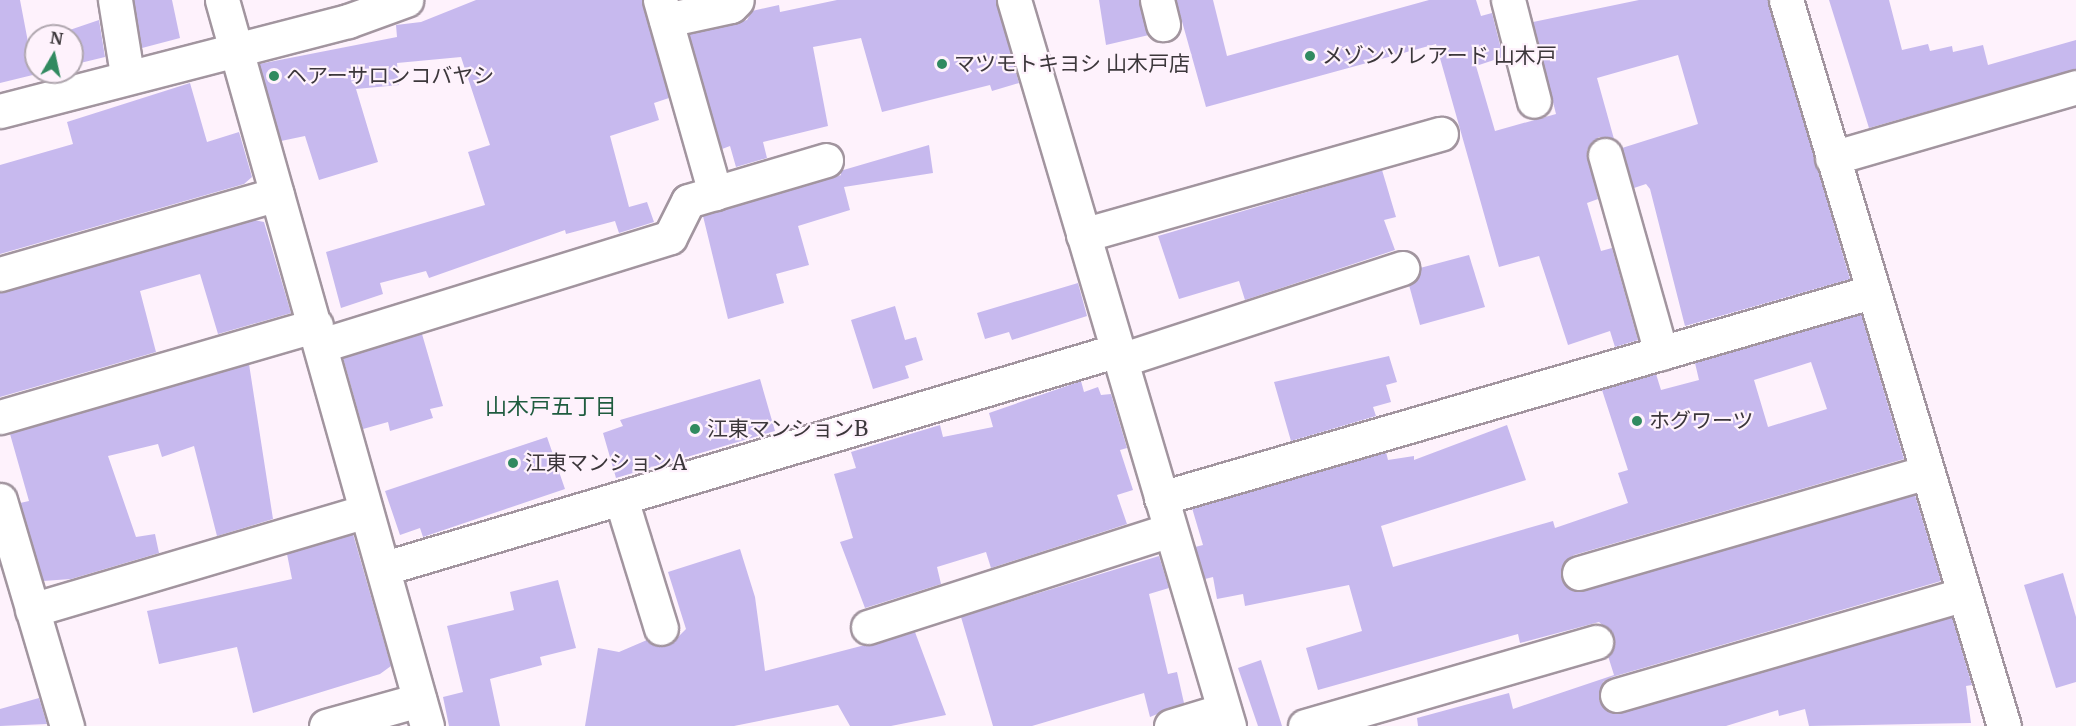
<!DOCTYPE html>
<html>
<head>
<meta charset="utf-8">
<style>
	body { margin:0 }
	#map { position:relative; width:2076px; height:726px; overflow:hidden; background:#fef2fc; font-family:Merriweather,"Noto Sans JP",serif }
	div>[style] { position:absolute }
	.building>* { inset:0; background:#c7b9ee }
	.roads { filter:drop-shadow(2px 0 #a2959f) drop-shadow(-2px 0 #a2959f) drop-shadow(0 2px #a2959f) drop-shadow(0 -2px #a2959f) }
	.street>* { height:33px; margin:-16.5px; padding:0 16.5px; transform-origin:16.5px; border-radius:16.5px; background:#fff }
	.dots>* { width:16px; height:16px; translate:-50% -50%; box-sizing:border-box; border:3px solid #fef2fc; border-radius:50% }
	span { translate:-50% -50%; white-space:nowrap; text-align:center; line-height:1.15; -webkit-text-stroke:4.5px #fef2fc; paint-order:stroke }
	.poi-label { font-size:21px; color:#3c373b }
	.left { translate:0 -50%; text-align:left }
	.neighbourhood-label { font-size:22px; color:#1f5c3f }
	.north { position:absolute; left:24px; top:24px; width:60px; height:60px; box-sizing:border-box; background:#fef2fc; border:2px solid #b0a7af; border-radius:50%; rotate:9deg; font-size:16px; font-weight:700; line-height:24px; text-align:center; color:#3c373b }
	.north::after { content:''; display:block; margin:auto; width:21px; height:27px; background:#318a60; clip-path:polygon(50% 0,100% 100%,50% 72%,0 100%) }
</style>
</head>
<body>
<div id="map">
	<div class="building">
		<i style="clip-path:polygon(0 0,20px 0,28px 42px,36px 40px,36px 72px,45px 72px,0 83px)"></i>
		<i style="clip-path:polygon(134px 0,172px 0,180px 38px,142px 48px)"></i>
		<i style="clip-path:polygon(476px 0,642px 0,669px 98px,654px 103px,659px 120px,610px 136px,629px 207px,647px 202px,654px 222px,619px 233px,615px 221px,566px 234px,565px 230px,429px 278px,426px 271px,380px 283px,383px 294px,341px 308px,326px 252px,485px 205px,468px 152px,490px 145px,461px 57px,397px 63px,399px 85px,356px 89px,378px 162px,319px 180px,305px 136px,281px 141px,259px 64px,397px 37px,396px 25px,421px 22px)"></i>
		<i style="clip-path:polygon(837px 0,996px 0,1019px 83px,992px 91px,990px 85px,882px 112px,861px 38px,813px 47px,828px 126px,763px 142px,767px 158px,736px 167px,730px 146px,722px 149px,689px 34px,747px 20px,752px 11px,779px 5px,780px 12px)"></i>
		<i style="clip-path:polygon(1099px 0,1139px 0,1149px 35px,1106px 45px)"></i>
		<i style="clip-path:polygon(1176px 0,1213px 0,1227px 56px,1429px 0,1476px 0,1481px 16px,1492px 13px,1503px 57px,1476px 66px,1495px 131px,1556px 114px,1533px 22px,1639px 0,1768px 0,1850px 279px,1685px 326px,1650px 189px,1646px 184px,1634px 188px,1622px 148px,1698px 124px,1678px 55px,1597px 78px,1614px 139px,1599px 137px,1587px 150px,1598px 199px,1587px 203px,1601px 251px,1612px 248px,1638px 340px,1615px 347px,1610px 331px,1568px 345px,1539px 256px,1499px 267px,1436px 44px,1206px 107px)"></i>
		<i style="clip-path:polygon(1829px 0,1889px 0,1902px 50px,1928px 44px,1930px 51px,1952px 46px,1953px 52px,1983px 45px,1988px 65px,2076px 40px,2076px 69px,1869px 128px)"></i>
		<i style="clip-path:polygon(99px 20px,105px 57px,72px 65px,72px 36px,52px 36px)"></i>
		<i style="clip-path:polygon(190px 83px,207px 142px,239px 132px,252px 177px,244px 184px,0 254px,0 165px,73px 144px,67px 122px)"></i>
		<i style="clip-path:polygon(929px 145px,933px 173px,844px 187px,850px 210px,798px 226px,809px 265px,776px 274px,784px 303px,728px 319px,703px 216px,841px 175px,844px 187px,840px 171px)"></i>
		<i style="clip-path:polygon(1382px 170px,1396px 217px,1384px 220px,1395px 250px,1245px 300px,1239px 281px,1179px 299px,1158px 236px)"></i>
		<i style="clip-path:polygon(254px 220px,264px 222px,291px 313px,218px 334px,200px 274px,140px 291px,156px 352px,0 397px,0 292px)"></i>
		<i style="clip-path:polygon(1469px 255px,1485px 307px,1420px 325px,1409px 285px,1420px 268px)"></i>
		<i style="clip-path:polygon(1078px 283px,1087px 316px,1012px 340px,1009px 332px,985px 339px,977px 313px)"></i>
		<i style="clip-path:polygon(895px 306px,905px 340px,916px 337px,923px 360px,905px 366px,909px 378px,873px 389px,851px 320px)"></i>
		<i style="clip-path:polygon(evenodd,1861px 314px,1904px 459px,1574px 555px,1565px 561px,1561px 578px,1567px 587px,1584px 591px,1915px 495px,1941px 581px,1612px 677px,1603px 682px,1599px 700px,1605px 709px,1622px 713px,1952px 617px,1972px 685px,1966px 686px,1971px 723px,1809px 726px,1805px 709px,1779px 716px,1778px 710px,1726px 726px,1418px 726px,1417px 718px,1509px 693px,1513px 709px,1614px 675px,1608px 656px,1614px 636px,1599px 622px,1520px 643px,1518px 634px,1318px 690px,1306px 648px,1362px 631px,1349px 585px,1245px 606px,1243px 594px,1217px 599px,1213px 577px,1205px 579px,1195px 547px,1203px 545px,1192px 508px,1386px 452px,1388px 460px,1414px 456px,1414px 460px,1507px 425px,1526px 480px,1381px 526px,1393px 567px,1553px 521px,1555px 528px,1628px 503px,1618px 473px,1628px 470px,1602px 390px,1656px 374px,1661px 390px,1699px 380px,1695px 363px,1861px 314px,1811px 362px,1827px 409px,1768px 427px,1754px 380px,1811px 362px)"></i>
		<i style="clip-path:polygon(422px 334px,443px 406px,430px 409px,433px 418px,390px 431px,388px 422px,363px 429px,343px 358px)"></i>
		<i style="clip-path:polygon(1389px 356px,1397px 382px,1386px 385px,1391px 402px,1373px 407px,1376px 416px,1291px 441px,1274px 382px)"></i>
		<i style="clip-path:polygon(249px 364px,273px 519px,217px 536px,194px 446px,162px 457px,158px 444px,108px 456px,136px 537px,155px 534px,159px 553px,71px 579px,43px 581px,20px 503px,29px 501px,10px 434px)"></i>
		<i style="clip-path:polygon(760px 379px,775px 431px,616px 478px,603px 433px,623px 426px,620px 420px)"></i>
		<i style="clip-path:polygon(1081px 381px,1084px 392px,1098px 387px,1101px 395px,1111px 394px,1127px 448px,1120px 450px,1133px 490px,1117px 495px,1127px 524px,991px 568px,986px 552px,937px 567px,941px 584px,865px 608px,840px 542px,853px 538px,834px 474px,856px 468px,851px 452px,940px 425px,943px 437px,993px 427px,989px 413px)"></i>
		<i style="clip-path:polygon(547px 437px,565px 489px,423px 537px,420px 528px,400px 535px,385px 491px)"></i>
		<i style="clip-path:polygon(353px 534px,391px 666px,380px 674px,253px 713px,237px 647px,159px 664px,147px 611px,292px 579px,287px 554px)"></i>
		<i style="clip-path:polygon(740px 549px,755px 597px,765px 671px,915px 632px,946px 715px,891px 726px,850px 726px,838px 705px,734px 726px,585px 726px,598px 648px,619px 652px,647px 640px,657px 646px,674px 641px,686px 629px,668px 572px)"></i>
		<i style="clip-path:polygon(1159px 556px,1169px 588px,1149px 594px,1168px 674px,1177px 672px,1184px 703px,1150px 717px,1144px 693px,1032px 726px,993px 726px,961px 617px)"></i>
		<i style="clip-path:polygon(2063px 573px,2076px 617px,2076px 682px,2056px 688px,2024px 585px)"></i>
		<i style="clip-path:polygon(558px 580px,576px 648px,540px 657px,542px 665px,490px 679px,500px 726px,449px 726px,443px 697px,463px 692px,447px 626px,514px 610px,510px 592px)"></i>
		<i style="clip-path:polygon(1261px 660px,1282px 726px,1258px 726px,1238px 668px)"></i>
		<i style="clip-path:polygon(39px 698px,47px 724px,0 726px,0 709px)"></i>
	</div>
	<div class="roads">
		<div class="street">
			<i style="left:115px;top:0;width:75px;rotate:80.8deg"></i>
			<i style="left:222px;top:0;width:754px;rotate:74.23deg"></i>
			<i style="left:660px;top:0;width:201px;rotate:74.1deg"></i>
			<i style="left:1014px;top:0;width:757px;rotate:73.5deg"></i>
			<i style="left:1157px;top:0;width:25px;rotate:76deg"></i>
			<i style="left:1508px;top:0;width:104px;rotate:75.6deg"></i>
			<i style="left:1786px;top:0;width:758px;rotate:73.29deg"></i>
			<i style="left:666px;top:20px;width:66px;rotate:-12.2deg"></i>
			<i style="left:731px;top:6px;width:8px;rotate:-45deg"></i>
			<i style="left:0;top:111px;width:359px;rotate:-14.5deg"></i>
			<i style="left:348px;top:21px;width:62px;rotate:-19.9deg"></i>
			<i style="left:1605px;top:155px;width:206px;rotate:74.2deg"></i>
			<i style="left:1832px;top:158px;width:254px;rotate:-16.2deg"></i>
			<i style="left:1083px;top:235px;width:372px;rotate:-15.8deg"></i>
			<i style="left:0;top:274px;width:288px;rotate:-16.1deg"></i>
			<i style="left:322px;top:345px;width:364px;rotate:-17.2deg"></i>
			<i style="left:670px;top:237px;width:40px;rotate:-63.4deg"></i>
			<i style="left:688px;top:201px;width:144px;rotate:-16.5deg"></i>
			<i style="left:1121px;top:360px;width:296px;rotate:-18.1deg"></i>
			<i style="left:0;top:417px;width:329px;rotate:-16.2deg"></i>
			<i style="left:1161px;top:498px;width:739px;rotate:-16.18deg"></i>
			<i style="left:621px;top:499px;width:135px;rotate:72.8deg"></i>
			<i style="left:0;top:500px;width:236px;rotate:73.5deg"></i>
			<i style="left:385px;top:568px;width:765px;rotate:-16.56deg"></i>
			<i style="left:1579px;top:573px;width:361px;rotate:-16.2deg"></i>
			<i style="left:32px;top:610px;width:348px;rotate:-16.5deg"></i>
			<i style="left:868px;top:627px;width:317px;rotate:-17.8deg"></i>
			<i style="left:1617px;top:695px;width:361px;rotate:-16.2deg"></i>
			<i style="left:326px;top:726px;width:97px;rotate:-15.6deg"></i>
			<i style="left:1171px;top:726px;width:55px;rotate:-16.8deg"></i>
			<i style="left:1305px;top:726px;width:303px;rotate:-16.1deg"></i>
		</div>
	</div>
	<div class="dots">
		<i style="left:1310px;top:56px;background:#318a60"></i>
		<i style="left:942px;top:64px;background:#318a60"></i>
		<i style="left:274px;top:76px;background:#318a60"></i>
		<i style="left:1637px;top:421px;background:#318a60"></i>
		<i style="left:695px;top:429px;background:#318a60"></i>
		<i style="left:513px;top:463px;background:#318a60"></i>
	</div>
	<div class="poi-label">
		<span class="left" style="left:1322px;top:56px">メゾンソレアード 山木戸</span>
		<span class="left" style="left:954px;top:64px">マツモトキヨシ 山木戸店</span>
		<span class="left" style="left:286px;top:76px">ヘアーサロンコバヤシ</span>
		<span class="left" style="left:1649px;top:421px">ホグワーツ</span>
		<span class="left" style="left:707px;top:429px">江東マンションB</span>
		<span class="left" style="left:525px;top:463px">江東マンションA</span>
	</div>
	<div class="neighbourhood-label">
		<span style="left:551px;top:407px">山木戸五丁目</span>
	</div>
	<div class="north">N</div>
</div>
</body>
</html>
